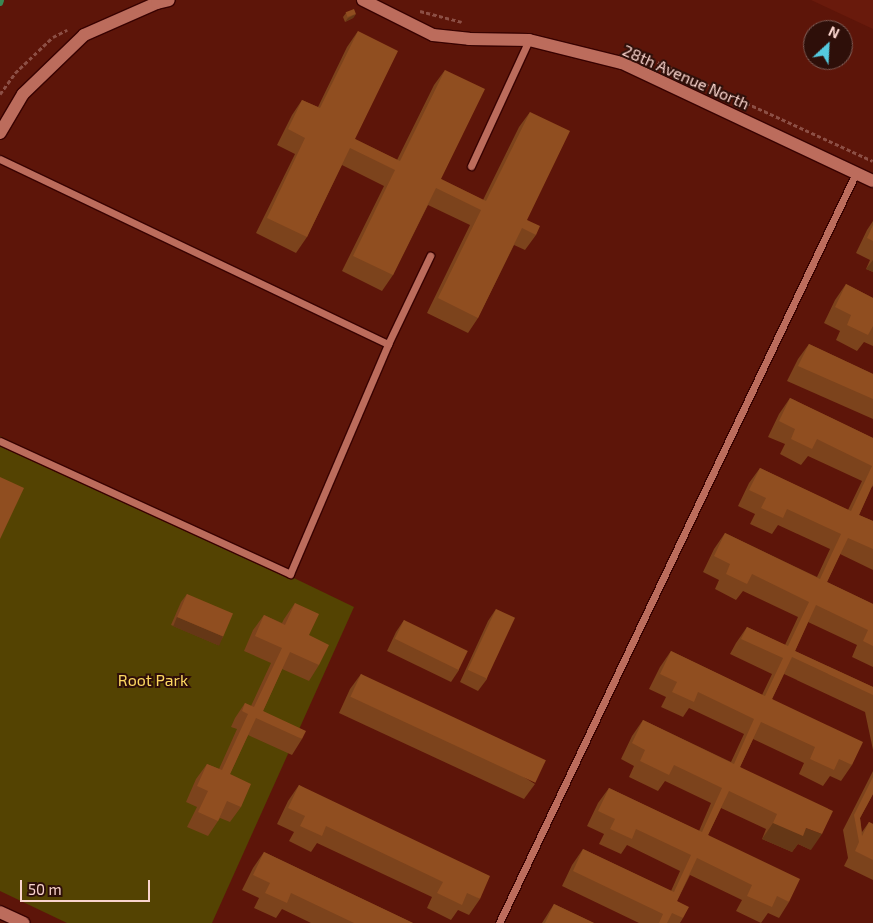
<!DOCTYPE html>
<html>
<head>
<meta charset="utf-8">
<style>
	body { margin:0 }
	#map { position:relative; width:873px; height:923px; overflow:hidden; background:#5d1509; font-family:"Exo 2",sans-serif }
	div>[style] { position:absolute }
	.built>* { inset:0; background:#691a0c }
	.green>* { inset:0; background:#544302 }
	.stream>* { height:5px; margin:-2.5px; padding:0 2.5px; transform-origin:2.5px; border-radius:2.5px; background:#3a8854 }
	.path>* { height:3px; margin-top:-1.5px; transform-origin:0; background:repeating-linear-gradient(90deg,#8c4f45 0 4px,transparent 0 6.5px) }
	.roads { filter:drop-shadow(1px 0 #380200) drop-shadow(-1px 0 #380200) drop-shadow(0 1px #380200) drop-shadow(0 -1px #380200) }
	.lane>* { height:7px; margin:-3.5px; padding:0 3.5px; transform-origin:3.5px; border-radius:3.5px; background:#bc6c5c }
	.street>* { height:12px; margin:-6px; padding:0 6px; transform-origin:6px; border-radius:6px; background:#bc6c5c }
	.wall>* { inset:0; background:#7c431c }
	.shaded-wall>* { inset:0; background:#653716; transform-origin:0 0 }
	.building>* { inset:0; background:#904e20; transform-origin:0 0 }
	span { translate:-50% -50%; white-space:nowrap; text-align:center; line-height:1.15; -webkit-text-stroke:4px #2e0f09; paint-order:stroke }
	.street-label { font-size:16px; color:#f9d4cd }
	.park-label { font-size:16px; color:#fdd861 }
	.north { position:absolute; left:803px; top:20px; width:50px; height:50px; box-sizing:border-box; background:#2e0f09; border:1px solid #7f5e57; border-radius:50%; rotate:25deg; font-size:14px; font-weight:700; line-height:20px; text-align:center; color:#f9d4cd }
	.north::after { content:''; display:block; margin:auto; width:18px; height:22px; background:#55cadf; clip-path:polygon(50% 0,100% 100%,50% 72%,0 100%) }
	.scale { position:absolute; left:20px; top:880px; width:130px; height:22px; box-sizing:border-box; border:2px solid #f9d4cd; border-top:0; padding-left:6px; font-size:15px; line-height:18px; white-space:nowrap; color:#f9d4cd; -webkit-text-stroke:4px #2e0f09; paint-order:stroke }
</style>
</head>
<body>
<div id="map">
	<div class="built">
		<i style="clip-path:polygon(811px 0,873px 0,873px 29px)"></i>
	</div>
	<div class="green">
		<i style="clip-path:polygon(0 436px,354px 607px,212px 923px,67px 923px,0 891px)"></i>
	</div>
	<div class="stream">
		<i style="left:0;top:3px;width:3px;rotate:-72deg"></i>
	</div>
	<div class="path">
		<i style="left:420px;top:11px;width:43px;rotate:14.7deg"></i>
		<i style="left:640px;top:54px;width:256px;rotate:24.7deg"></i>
		<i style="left:0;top:94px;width:26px;rotate:-54deg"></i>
		<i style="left:15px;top:73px;width:52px;rotate:-43.5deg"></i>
		<i style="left:53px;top:37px;width:16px;rotate:-27deg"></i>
	</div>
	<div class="roads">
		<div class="lane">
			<i style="left:0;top:159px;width:430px;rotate:25.5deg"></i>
			<i style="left:471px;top:166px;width:139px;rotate:-65.3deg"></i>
			<i style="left:0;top:441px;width:319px;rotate:24.6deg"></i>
			<i style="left:290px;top:574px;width:250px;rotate:-66.9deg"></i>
			<i style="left:388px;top:344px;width:98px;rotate:-64.5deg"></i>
			<i style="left:499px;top:923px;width:831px;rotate:-64.55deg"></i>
		</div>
		<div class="street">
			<i style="left:363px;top:0;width:78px;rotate:26.6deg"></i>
			<i style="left:433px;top:35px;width:36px;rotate:6deg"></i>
			<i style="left:469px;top:39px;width:60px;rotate:1deg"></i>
			<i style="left:529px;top:40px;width:96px;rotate:13.9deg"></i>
			<i style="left:622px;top:63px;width:277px;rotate:25.2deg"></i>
			<i style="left:0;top:133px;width:45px;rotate:-59.5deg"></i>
			<i style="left:23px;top:94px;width:85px;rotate:-44deg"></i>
			<i style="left:84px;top:35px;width:80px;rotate:-23.7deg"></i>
			<i style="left:157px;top:3px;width:12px;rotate:-14deg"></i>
			<i style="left:0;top:912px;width:26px;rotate:25deg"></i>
		</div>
	</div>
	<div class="wall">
		<i style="clip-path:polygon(346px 13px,356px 14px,353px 18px,345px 22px,343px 17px)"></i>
		<i style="clip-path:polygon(358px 31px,355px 139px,397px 160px,434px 85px,445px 70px,441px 179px,483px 200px,519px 127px,530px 112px,527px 220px,536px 235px,525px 250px,514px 245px,478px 318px,468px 333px,427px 313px,470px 225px,428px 205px,393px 275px,382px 291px,342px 271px,384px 186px,342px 165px,307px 237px,296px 253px,256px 233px,295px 154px,277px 145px,292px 115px,302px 100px,318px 107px,347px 47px)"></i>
		<i style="clip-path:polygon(873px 221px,873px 272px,866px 269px,870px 260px,856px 253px,867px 230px)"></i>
		<i style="clip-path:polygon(846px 284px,873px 298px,873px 346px,864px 342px,857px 351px,836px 340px,840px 331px,824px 323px,835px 300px)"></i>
		<i style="clip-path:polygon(809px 344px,873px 374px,873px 419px,787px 381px,798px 359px)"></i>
		<i style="clip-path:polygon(790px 398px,873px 438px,873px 487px,872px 486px,859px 515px,873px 521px,873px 570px,840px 554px,827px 582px,873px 604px,873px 667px,852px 657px,857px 645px,808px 622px,795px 651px,873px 687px,873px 750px,865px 712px,784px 674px,772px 699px,852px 765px,841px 781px,830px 776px,823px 786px,799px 774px,804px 763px,753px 739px,740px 767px,811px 850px,798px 844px,792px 852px,762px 839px,766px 829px,721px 808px,708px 835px,789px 902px,779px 918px,768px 913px,761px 923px,736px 911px,742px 900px,690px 875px,677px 901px,683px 918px,680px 923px,639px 923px,562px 886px,572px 865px,583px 849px,671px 891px,680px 871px,627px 845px,621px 854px,599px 844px,604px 834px,587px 826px,598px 803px,609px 788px,699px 831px,711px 803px,665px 781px,658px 791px,629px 777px,634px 766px,621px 759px,632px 736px,643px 720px,731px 762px,744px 734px,689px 708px,683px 717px,661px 707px,666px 697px,649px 689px,660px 667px,671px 651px,762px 695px,772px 674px,730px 654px,736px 643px,747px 627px,785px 645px,798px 617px,743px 591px,736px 600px,715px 589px,719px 580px,703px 572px,714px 549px,725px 533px,817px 577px,830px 549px,778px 525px,772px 534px,750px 524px,755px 514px,738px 506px,749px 483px,760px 468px,848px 510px,862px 481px,808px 456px,801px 465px,780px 454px,785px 444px,768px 437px,779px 414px)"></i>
		<i style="clip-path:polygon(187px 594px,223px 637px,218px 645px,171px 625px,181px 602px)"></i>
		<i style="clip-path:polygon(295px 603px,309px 635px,319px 665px,309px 681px,282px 669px,263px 711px,302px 739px,292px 755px,248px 735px,230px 774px,241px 807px,230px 822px,220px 818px,208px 836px,187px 827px,197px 807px,186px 802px,196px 779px,207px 764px,219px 769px,237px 729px,231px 727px,235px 718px,245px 703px,251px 706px,271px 663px,244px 651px,253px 630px,264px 615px,282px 623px,284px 619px)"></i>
		<i style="clip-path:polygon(496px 609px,487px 679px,478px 691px,460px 682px,488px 621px)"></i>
		<i style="clip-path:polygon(404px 620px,459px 670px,451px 682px,387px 651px,396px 632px)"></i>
		<i style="clip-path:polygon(361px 674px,535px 784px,524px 799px,339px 713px,350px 689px)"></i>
		<i style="clip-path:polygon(873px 771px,873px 794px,860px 818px,862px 832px,869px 822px,873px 824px,873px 880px,844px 866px,848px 858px,843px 830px)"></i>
		<i style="clip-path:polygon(299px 785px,480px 899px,469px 915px,458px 910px,451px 920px,427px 908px,432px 897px,317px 843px,311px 852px,289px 841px,294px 832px,277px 824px,288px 801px)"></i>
		<i style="clip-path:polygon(264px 852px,413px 923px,311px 923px,282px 909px,276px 918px,254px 908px,259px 898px,242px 890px,253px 868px)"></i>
		<i style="clip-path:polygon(554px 904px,594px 923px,542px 923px)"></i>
	</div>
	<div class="shaded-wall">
		<i style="clip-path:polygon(356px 14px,353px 18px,345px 22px,348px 18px)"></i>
		<i style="clip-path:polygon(873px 260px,873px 272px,866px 269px)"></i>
		<i style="left:177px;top:617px;width:50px;height:10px;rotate:23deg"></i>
		<i style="clip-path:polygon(773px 823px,806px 828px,822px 834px,811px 850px,798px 844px,792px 852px,762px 839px)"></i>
	</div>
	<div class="building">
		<i style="left:354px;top:9px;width:5px;height:9px;rotate:68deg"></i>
		<i style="clip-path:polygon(358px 31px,398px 51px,355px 139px,400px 161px,445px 70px,485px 89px,441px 179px,486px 201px,530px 112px,570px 131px,527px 220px,540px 226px,536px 235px,522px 228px,478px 318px,438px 298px,481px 210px,436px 188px,393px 275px,353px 256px,395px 170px,350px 148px,307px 237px,267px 218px,305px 138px,288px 129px,302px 100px,320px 108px)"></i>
		<i style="clip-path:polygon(873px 225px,873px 241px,867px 238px)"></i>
		<i style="clip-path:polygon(846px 284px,873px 298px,873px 326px,868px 335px,847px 325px,851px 315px,835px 307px)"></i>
		<i style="clip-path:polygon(809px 344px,873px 374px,873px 399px,798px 366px)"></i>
		<i style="clip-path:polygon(790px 398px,873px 438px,873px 484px,859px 515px,873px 521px,873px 549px,848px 538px,827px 582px,873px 604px,873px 646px,863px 641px,868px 630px,816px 605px,795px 651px,873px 687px,873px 695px,792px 657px,772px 699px,863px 742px,852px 765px,839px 759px,834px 770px,810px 759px,815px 747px,761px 722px,740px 767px,833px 811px,822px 834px,806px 828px,803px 836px,773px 823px,777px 814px,729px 791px,708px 835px,800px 879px,789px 902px,777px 896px,772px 907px,747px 896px,752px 885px,697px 858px,677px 901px,689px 907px,683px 918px,672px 913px,667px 923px,659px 923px,663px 914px,573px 871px,583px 849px,674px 892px,691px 855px,636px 829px,632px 839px,610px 829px,615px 819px,598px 811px,609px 788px,702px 832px,722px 788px,674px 765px,669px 775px,640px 761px,645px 750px,632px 743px,643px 720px,734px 764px,754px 719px,698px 692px,694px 702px,672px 692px,677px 682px,660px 674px,671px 651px,765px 696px,783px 658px,741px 639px,747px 627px,788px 646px,809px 602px,752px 574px,747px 584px,726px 574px,730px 564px,714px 556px,725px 533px,820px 579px,841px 534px,787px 509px,783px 518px,761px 508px,766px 498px,749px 490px,760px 468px,851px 511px,872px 466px,817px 439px,812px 449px,791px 439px,795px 429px,779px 421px)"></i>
		<i style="clip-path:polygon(0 477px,24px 488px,0 539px)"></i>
		<i style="left:187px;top:594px;width:50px;height:25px;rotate:23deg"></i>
		<i style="clip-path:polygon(295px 603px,319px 614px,309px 635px,329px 645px,319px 665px,290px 652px,263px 711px,306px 731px,302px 739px,256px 718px,230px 774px,251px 784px,241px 807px,227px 801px,218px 821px,198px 812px,208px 791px,197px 786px,207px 764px,222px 770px,248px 714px,242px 711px,245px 703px,254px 707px,282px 648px,255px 636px,264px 615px,285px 625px)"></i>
		<i style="left:496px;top:609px;width:21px;height:67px;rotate:25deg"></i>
		<i style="left:404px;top:620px;width:71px;height:21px;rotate:26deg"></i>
		<i style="left:361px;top:674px;width:204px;height:25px;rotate:25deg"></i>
		<i style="clip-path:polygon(873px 777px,873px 794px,860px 818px,862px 836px,869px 822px,873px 824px,873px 860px,855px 851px,859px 842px,854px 815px)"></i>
		<i style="clip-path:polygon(299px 785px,490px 876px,480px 899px,467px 893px,462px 905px,437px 893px,443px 882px,326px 826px,322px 836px,300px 826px,305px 816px,288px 808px)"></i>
		<i style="clip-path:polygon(264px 852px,413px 923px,354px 923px,291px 893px,287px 903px,265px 893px,270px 883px,253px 875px)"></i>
		<i style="clip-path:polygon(554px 904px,594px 923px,545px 923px)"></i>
	</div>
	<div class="street-label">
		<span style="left:686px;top:77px;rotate:24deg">28th Avenue North</span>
	</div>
	<div class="park-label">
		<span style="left:153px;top:680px">Root Park</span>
	</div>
	<div class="north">N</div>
	<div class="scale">50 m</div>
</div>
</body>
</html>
